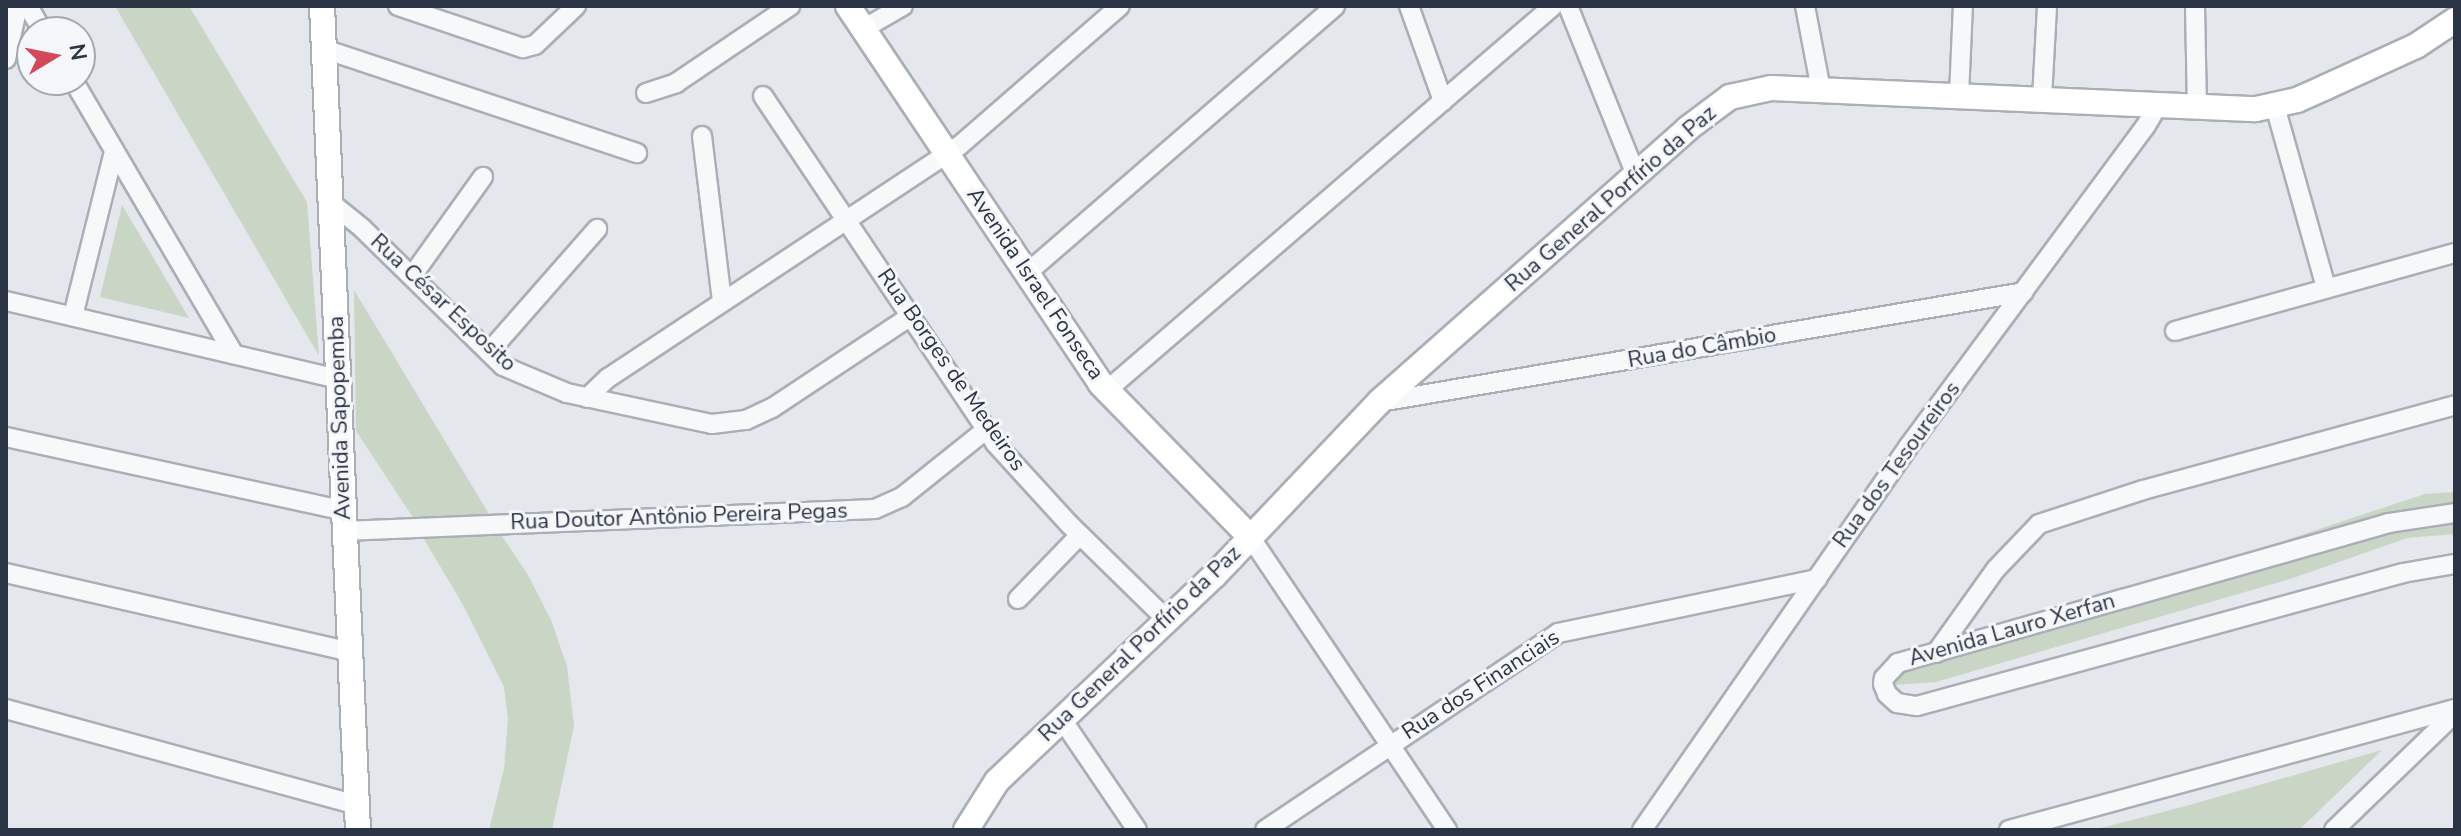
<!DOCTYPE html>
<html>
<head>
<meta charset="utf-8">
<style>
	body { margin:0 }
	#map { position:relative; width:2461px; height:836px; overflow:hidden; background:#e4e7ec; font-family:"Nunito Sans",sans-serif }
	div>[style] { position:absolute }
	.green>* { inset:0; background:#c9d6c5 }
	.roads { filter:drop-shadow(2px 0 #a9aeb7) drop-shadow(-2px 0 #a9aeb7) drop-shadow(0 2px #a9aeb7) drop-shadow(0 -2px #a9aeb7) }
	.street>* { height:18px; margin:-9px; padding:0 9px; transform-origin:9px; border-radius:9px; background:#f7f8fa }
	.secondary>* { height:24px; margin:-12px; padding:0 12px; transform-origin:12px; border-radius:12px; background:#fff }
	span { translate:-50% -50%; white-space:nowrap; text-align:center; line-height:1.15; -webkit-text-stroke:6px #f4f6f9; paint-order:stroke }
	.street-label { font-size:22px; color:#2b3445 }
	.frame { position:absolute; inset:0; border:8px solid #2b3445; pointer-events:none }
	.north { position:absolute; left:16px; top:16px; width:80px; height:80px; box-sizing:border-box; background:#f4f6f9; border:2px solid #a4a8b1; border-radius:50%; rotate:80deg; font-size:22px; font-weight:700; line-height:32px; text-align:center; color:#2b3445 }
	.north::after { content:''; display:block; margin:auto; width:28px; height:36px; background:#d1495b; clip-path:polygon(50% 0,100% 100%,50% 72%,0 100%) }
</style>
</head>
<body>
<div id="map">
	<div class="green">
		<i style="clip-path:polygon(115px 6px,189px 6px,307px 202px,319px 356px)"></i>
		<i style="clip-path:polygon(122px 205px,128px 215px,189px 318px,100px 297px)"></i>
		<i style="clip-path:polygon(354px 290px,489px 514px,414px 519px,356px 431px)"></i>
		<i style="clip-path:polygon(2455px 492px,2455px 534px,2407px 538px,2293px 578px,1936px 682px,1896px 685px,1889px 669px,1943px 640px,2204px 567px,2425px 494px)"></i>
		<i style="clip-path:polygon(498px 530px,528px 575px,551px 620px,567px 666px,574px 726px,552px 830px,489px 830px,504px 769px,508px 719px,504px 687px,463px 605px,421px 534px)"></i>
		<i style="clip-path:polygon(2382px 750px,2299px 830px,2093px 830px,2186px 806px)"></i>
	</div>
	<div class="roads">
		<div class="street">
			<i style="left:28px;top:6px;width:30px;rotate:60deg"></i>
			<i style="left:398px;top:6px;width:132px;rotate:18.6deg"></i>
			<i style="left:523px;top:48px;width:12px;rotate:-14deg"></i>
			<i style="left:535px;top:45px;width:57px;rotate:-43.6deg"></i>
			<i style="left:1409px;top:6px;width:101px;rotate:70.3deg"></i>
			<i style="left:1568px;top:6px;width:182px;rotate:68.1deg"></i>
			<i style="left:1805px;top:6px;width:86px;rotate:79.2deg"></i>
			<i style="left:2195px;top:6px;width:101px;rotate:88.9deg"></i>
			<i style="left:863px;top:29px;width:46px;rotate:-29.9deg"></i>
			<i style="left:324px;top:49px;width:330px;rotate:18.4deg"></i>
			<i style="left:6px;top:59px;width:54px;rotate:-77.2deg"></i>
			<i style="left:73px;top:80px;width:318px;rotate:59.6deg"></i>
			<i style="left:646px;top:93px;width:32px;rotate:-18deg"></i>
			<i style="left:676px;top:83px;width:138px;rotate:-34deg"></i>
			<i style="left:763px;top:96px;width:417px;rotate:56.2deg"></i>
			<i style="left:995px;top:443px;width:110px;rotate:47.6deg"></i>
			<i style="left:1069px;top:524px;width:139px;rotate:44.4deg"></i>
			<i style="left:1959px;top:96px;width:90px;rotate:-87.5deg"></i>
			<i style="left:2042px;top:99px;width:93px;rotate:-86.9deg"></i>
			<i style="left:2275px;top:106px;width:189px;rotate:74.3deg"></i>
			<i style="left:702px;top:136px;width:167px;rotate:83.1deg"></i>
			<i style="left:330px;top:202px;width:41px;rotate:39.1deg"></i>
			<i style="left:362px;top:228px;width:197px;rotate:44.4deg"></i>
			<i style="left:503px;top:366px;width:69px;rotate:22.9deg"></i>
			<i style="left:567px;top:393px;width:148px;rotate:12.1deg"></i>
			<i style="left:712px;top:424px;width:34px;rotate:-7deg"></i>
			<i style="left:746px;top:420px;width:29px;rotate:-25deg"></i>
			<i style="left:772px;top:408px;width:167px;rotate:-33.5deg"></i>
			<i style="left:1026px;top:274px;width:409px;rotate:-40.9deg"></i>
			<i style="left:412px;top:276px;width:122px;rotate:-54.4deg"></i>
			<i style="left:6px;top:301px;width:341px;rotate:13.2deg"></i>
			<i style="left:73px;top:316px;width:170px;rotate:-76deg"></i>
			<i style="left:2175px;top:331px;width:291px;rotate:-15.6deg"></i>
			<i style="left:489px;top:352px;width:164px;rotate:-48.7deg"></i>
			<i style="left:1106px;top:391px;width:590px;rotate:-40.74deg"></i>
			<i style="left:587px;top:398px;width:29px;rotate:-44deg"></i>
			<i style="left:608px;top:378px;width:421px;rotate:-33.5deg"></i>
			<i style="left:959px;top:146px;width:213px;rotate:-41deg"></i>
			<i style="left:1380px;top:402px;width:653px;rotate:-9.69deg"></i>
			<i style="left:6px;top:437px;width:346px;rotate:12.3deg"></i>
			<i style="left:2455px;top:513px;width:67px;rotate:171.4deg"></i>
			<i style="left:2389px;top:523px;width:511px;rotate:164.09deg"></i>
			<i style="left:1898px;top:663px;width:21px;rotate:133deg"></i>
			<i style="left:1884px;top:678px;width:6px;rotate:99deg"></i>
			<i style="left:1883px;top:684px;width:11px;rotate:68deg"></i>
			<i style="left:1887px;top:694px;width:13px;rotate:42deg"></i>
			<i style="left:1897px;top:703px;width:20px;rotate:9deg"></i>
			<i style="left:1917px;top:706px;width:504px;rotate:-15.3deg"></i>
			<i style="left:2403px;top:573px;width:53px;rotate:-9.8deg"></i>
			<i style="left:344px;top:531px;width:531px;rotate:-2.37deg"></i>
			<i style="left:875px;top:509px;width:30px;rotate:-24deg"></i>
			<i style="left:902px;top:497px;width:109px;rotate:-38.7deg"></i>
			<i style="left:1251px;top:538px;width:352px;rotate:56.1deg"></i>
			<i style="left:6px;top:573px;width:353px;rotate:12.9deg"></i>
			<i style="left:1018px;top:599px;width:89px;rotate:-45.9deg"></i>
			<i style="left:1936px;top:653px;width:103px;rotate:-54.5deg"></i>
			<i style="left:1996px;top:569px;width:62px;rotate:-46.3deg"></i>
			<i style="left:2039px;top:524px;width:109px;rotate:-18.1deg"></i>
			<i style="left:2143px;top:490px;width:323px;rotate:-15.2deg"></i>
			<i style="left:6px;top:709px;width:364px;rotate:15.3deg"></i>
			<i style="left:1061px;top:718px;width:135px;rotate:55.8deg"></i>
			<i style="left:1265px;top:830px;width:353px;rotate:-33.9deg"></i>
			<i style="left:1558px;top:633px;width:265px;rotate:-11.8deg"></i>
			<i style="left:1642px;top:830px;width:466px;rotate:-55.2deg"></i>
			<i style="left:1908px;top:447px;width:398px;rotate:-53.5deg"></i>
			<i style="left:2145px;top:127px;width:27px;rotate:-59deg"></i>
			<i style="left:2009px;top:830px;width:462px;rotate:-15.2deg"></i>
			<i style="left:2334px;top:830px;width:168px;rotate:-44deg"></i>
		</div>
		<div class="secondary">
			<i style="left:322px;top:6px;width:825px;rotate:87.5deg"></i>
			<i style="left:848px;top:6px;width:453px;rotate:56.2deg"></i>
			<i style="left:1100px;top:383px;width:216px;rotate:45.7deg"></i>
			<i style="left:966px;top:830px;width:58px;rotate:-57.7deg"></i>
			<i style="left:997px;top:781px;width:299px;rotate:-43.4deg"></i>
			<i style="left:1214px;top:576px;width:241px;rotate:-46.5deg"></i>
			<i style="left:1380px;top:401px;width:410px;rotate:-41.5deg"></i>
			<i style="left:1687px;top:129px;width:54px;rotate:-36.7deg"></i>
			<i style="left:1730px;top:97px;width:42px;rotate:-12.4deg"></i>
			<i style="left:1771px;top:88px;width:485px;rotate:2.5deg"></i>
			<i style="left:2256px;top:109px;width:42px;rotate:-12.4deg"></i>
			<i style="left:2297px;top:100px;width:32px;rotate:-24deg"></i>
			<i style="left:2326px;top:87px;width:99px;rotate:-24.5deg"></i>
			<i style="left:2416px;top:46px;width:47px;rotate:-33.7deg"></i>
		</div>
	</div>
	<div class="street-label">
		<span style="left:1611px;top:199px;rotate:-41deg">Rua General Porfírio da Paz</span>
		<span style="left:1035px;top:284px;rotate:56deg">Avenida Israel Fonseca</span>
		<span style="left:443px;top:303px;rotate:43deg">Rua César Esposito</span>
		<span style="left:1702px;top:348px;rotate:-10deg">Rua do Câmbio</span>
		<span style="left:951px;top:370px;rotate:55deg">Rua Borges de Medeiros</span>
		<span style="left:340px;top:418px;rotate:-92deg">Avenida Sapopemba</span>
		<span style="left:1897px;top:465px;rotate:-54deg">Rua dos Tesoureiros</span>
		<span style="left:679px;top:517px;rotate:-2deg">Rua Doutor Antônio Pereira Pegas</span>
		<span style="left:2012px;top:630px;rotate:-16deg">Avenida Lauro Xerfan</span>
		<span style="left:1140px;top:644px;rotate:-44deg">Rua General Porfírio da Paz</span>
		<span style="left:1481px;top:685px;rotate:-33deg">Rua dos Financiais</span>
	</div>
	<div class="frame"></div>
	<div class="north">N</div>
</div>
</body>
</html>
